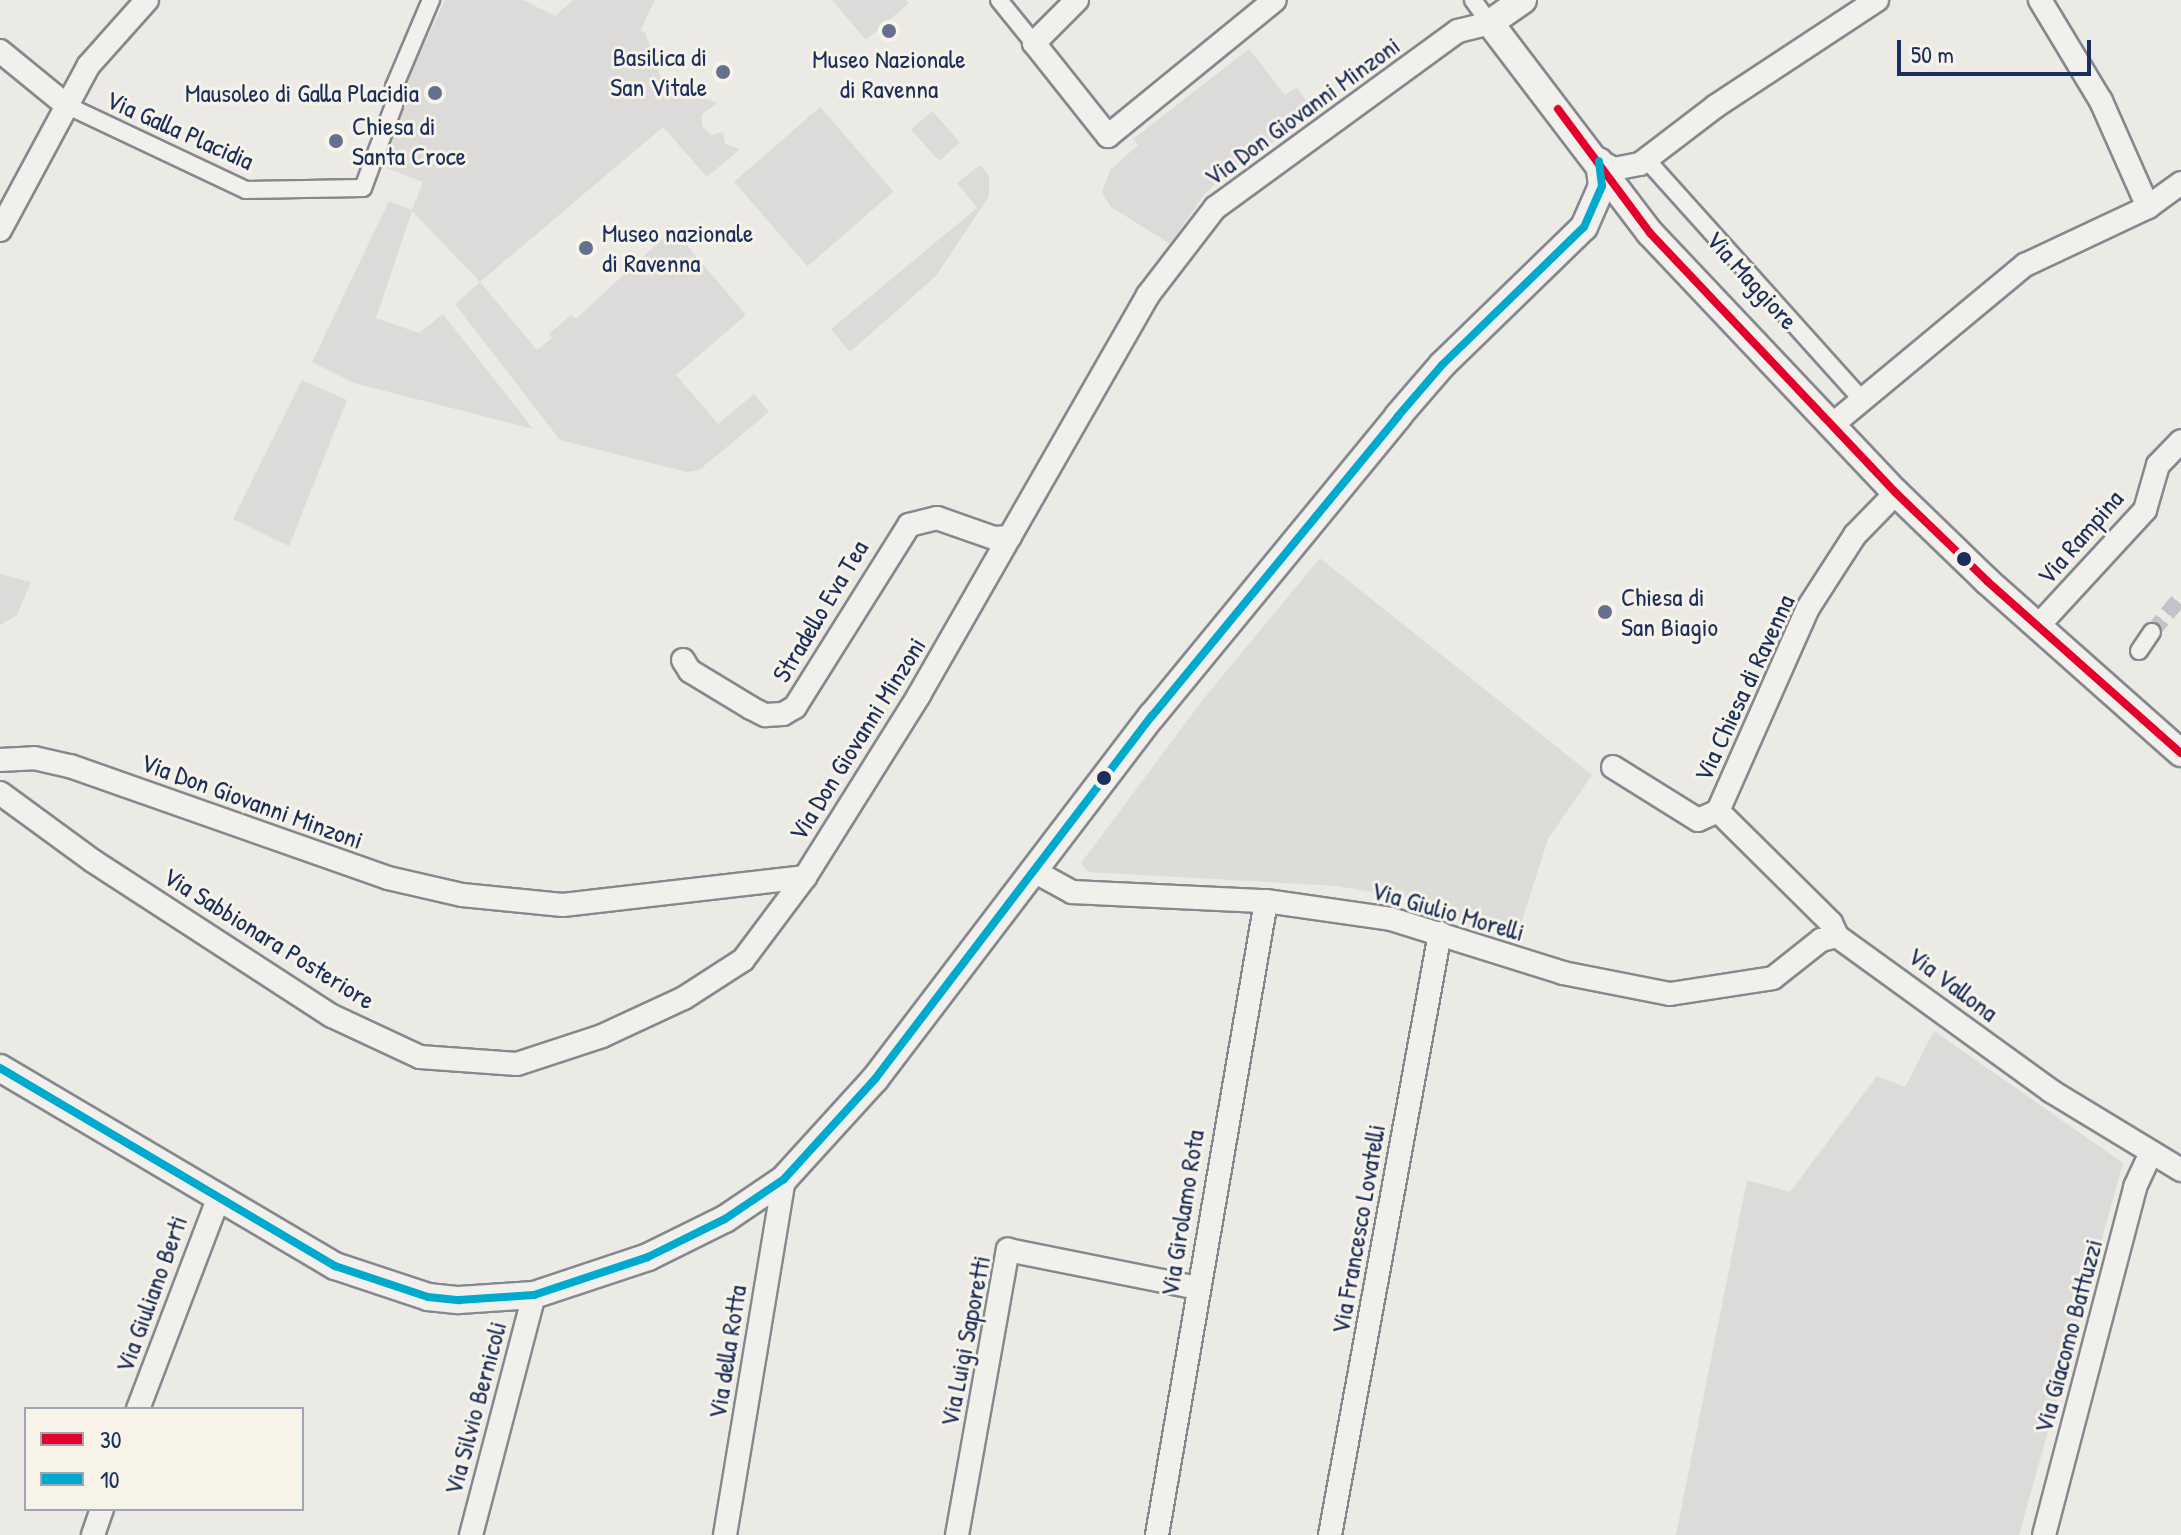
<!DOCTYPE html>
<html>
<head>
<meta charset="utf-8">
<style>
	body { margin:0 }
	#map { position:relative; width:2181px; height:1535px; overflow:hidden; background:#ebeae5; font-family:"Patrick Hand",sans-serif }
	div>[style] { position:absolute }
	.built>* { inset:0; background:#dcdcd9 }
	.green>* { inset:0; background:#dcdbd9; transform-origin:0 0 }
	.pedestrian-tunnel>* { height:16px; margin-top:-8px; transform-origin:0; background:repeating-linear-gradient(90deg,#c1c5ca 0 16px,transparent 0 24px) }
	.roads { filter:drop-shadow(2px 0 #85888f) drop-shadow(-2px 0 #85888f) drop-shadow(0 2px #85888f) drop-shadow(0 -2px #85888f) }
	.pedestrian>* { height:16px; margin:-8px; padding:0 8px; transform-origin:8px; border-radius:8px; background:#f1f0ec }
	.minor>* { height:22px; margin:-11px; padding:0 11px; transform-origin:11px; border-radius:11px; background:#f1f0ec }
	.tertiary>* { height:26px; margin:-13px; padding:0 13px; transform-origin:13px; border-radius:13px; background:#f1f0ec }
	.bus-1>* { height:8px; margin:-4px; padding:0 4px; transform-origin:4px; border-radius:4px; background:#e4002b }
	.bus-2>* { height:8px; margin:-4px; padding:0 4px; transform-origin:4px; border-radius:4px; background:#00a9ce }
	.dots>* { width:22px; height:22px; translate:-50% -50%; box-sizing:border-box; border:4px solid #f7f3e8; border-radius:50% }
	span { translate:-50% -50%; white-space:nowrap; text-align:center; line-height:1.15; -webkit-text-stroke:6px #f7f3e8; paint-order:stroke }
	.poi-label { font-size:26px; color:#1b2f5e }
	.right { translate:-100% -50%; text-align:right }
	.left { translate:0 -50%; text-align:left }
	.street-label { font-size:26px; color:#1b2f5e }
	.legend { position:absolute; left:24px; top:1407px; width:280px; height:104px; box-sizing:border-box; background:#f7f3e8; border:2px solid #9fa5b1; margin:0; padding:10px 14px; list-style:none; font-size:24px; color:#1b2f5e }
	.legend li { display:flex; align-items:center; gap:16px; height:40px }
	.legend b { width:40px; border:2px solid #9fa5b1 }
	.scale { position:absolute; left:1897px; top:40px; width:194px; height:36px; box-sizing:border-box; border:4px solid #1b2f5e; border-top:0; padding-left:10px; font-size:24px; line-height:28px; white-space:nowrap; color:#1b2f5e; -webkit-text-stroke:6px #f7f3e8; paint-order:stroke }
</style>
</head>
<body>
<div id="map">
	<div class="built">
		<i style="clip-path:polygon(1320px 558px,1592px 775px,1548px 839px,1517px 936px,1452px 919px,1412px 899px,1337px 886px,1088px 872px,1081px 863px,1205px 697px)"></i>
	</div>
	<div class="green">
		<i style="clip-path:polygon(445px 0,523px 0,555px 16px,573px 0,655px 0,640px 31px,645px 32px,663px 84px,718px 103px,702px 114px,702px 126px,711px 135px,723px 132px,725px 144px,740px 149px,707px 177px,663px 127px,480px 282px,537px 350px,552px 338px,549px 334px,571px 315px,576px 319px,673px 229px,746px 315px,676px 375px,718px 424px,754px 394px,769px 412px,699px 470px,687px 472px,560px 440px,455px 304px,480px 282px,412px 211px,376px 318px,419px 333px,443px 314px,533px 429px,354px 383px,312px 362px,389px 201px,412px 210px,423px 182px,382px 166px,406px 102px,403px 89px)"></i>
		<i style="clip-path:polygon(832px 0,906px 0,909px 3px,866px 40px)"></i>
		<i style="clip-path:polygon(1249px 49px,1285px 95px,1297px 87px,1315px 114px,1228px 172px,1204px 195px,1170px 244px,1111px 207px,1102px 192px,1110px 170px,1138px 145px,1133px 139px)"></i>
		<i style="left:820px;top:107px;width:112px;height:114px;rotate:49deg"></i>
		<i style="left:932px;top:111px;width:42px;height:28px;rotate:48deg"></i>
		<i style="clip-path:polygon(980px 165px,989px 176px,989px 196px,936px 276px,850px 352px,831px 329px,977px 208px,957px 183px)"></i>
		<i style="clip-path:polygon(302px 380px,347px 400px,289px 546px,233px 519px)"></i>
		<i style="clip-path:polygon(0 574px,31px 582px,17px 615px,0 625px)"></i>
		<i style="clip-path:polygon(1934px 1031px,2123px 1163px,2019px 1535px,1676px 1535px,1747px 1180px,1790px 1192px,1877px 1076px,1905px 1087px)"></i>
	</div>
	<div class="pedestrian-tunnel">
		<i style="left:2152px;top:632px;width:45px;rotate:-50.4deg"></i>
	</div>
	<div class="roads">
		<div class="pedestrian">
			<i style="left:999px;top:0;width:55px;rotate:50.9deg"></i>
			<i style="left:1473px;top:0;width:29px;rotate:54deg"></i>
			<i style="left:66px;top:105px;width:199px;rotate:25.3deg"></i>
			<i style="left:246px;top:190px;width:117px;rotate:-1deg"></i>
			<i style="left:363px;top:188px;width:89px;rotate:-69.5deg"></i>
			<i style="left:394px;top:105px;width:18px;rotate:-90deg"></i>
			<i style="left:394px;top:87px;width:95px;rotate:-67deg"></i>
			<i style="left:1646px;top:159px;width:322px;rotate:48.1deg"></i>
			<i style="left:2139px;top:651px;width:23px;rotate:-56deg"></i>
		</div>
		<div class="minor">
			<i style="left:1077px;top:0;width:61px;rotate:135deg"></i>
			<i style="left:1034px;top:43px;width:119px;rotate:51.5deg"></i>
			<i style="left:1108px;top:136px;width:215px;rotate:-39.2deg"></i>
			<i style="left:2040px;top:0;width:118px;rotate:58.9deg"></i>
			<i style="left:2101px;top:101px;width:116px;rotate:66.1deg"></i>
			<i style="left:0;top:51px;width:85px;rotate:39.3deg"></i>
			<i style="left:1599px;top:161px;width:17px;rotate:28deg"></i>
			<i style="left:1614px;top:169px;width:26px;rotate:-11deg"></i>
			<i style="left:1640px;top:164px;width:96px;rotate:-37.3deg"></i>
			<i style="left:1716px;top:106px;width:193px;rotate:-33.4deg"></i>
			<i style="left:0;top:230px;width:187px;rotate:-61.7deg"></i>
			<i style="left:89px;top:65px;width:87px;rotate:-48.3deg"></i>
			<i style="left:1832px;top:425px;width:251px;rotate:-39.7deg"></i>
			<i style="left:2025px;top:265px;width:136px;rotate:-25.2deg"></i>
			<i style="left:2148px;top:207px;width:41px;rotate:-36deg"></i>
			<i style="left:2038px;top:626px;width:158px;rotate:-47.3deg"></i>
			<i style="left:2145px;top:510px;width:47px;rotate:-73.9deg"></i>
			<i style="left:2158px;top:465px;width:33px;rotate:-46deg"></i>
			<i style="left:683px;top:660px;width:13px;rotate:58deg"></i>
			<i style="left:690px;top:671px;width:71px;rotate:31.2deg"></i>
			<i style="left:751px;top:708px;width:16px;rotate:27deg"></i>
			<i style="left:765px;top:715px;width:18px;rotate:-3deg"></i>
			<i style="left:783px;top:714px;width:14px;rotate:-30deg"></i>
			<i style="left:795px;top:707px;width:215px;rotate:-57.9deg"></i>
			<i style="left:909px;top:525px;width:29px;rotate:-14deg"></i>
			<i style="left:937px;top:518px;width:60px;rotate:19.3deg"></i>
			<i style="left:994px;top:538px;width:16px;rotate:-4deg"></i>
			<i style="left:0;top:760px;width:34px;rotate:-3deg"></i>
			<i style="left:34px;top:758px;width:37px;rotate:13deg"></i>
			<i style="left:70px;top:766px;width:337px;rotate:19.4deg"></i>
			<i style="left:388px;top:878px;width:76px;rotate:12.9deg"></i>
			<i style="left:462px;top:895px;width:101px;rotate:5.7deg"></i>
			<i style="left:563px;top:905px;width:244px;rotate:-6.6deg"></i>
			<i style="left:1613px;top:767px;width:100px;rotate:31.9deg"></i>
			<i style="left:1698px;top:820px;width:22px;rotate:-24deg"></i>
			<i style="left:1718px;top:811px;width:222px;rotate:-66.1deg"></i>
			<i style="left:1808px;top:608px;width:87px;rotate:-57.2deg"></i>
			<i style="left:1855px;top:535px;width:59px;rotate:-45.7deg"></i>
			<i style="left:0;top:793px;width:115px;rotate:36.2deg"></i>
			<i style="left:93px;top:861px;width:285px;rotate:33deg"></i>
			<i style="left:332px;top:1016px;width:97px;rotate:25deg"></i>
			<i style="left:420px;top:1057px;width:97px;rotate:4.1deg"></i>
			<i style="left:517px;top:1064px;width:89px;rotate:-18.2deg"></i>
			<i style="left:602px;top:1036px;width:90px;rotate:-24.9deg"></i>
			<i style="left:684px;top:998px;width:70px;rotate:-32.8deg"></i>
			<i style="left:743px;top:960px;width:104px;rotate:-53.2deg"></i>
			<i style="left:805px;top:877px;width:215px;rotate:-57.9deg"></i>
			<i style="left:919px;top:695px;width:461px;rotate:-60.2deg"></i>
			<i style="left:1148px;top:295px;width:110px;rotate:-52.4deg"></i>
			<i style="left:1215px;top:208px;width:301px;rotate:-36.1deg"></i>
			<i style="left:1458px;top:31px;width:33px;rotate:-14deg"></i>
			<i style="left:1718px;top:811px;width:159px;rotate:44.7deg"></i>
			<i style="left:1831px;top:923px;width:14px;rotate:65deg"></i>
			<i style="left:1837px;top:936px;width:264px;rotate:35.9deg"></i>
			<i style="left:2051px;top:1091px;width:152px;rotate:31.3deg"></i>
			<i style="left:1032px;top:870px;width:46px;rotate:28.8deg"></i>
			<i style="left:1072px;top:892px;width:194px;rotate:2.7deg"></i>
			<i style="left:1266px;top:901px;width:126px;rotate:8.2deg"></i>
			<i style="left:1391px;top:919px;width:180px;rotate:17.4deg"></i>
			<i style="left:1563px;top:973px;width:109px;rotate:11.1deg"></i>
			<i style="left:1670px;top:994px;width:104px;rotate:-8.8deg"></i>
			<i style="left:1773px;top:978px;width:61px;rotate:-38.4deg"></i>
			<i style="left:1821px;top:940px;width:16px;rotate:-14deg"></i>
			<i style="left:138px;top:1409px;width:225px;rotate:-69.1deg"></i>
			<i style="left:93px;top:1535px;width:28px;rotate:-71deg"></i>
			<i style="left:471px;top:1535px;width:248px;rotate:-75.3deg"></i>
			<i style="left:725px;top:1535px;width:361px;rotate:-80.6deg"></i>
			<i style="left:957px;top:1535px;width:290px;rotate:-79.9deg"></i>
			<i style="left:1008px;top:1250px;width:194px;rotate:11.3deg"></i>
			<i style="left:1157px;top:1535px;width:643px;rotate:-80.24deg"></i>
			<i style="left:1330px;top:1535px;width:612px;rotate:-79.64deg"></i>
			<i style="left:2044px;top:1535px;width:360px;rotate:-75.3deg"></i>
			<i style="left:2135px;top:1187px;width:38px;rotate:-65deg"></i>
		</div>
		<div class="tertiary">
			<i style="left:1523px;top:0;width:40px;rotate:145.1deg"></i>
			<i style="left:1490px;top:23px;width:264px;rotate:52.7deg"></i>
			<i style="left:1650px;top:233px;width:358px;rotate:46.6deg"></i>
			<i style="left:1896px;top:493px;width:127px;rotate:44deg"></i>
			<i style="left:1987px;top:581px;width:259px;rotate:41.6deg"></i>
			<i style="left:0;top:1068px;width:389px;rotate:30.6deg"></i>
			<i style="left:335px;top:1266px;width:98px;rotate:18.4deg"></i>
			<i style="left:428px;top:1297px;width:31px;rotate:6deg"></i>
			<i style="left:459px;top:1300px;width:75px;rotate:-3.8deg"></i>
			<i style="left:534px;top:1295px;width:120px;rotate:-18.4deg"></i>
			<i style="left:648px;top:1257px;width:86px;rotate:-26.3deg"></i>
			<i style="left:725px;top:1219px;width:71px;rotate:-34.1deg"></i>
			<i style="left:784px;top:1179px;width:135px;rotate:-47.7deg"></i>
			<i style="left:875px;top:1079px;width:457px;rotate:-52.7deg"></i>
			<i style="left:1152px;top:716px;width:388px;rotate:-50.6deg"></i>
			<i style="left:1398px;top:416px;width:67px;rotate:-49.2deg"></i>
			<i style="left:1442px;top:365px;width:198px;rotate:-44.2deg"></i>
			<i style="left:1584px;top:227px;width:45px;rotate:-66.3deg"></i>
			<i style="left:1602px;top:186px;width:25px;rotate:-97deg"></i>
		</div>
	</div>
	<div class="bus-1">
		<i style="left:1558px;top:109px;width:154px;rotate:53.4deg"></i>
		<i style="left:1650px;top:233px;width:358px;rotate:46.6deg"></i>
		<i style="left:1896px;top:493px;width:127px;rotate:44deg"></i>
		<i style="left:1987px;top:581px;width:259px;rotate:41.6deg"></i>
	</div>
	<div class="bus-2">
		<i style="left:0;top:1068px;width:389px;rotate:30.6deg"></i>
		<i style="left:335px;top:1266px;width:98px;rotate:18.4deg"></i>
		<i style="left:428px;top:1297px;width:31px;rotate:6deg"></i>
		<i style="left:459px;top:1300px;width:75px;rotate:-3.8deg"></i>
		<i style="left:534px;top:1295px;width:120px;rotate:-18.4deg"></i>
		<i style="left:648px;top:1257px;width:86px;rotate:-26.3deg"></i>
		<i style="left:725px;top:1219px;width:71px;rotate:-34.1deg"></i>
		<i style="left:784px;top:1179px;width:135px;rotate:-47.7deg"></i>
		<i style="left:875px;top:1079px;width:457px;rotate:-52.7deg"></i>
		<i style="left:1152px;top:716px;width:388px;rotate:-50.6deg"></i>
		<i style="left:1398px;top:416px;width:67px;rotate:-49.2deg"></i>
		<i style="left:1442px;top:365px;width:198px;rotate:-44.2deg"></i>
		<i style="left:1584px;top:227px;width:45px;rotate:-66.3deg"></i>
		<i style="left:1602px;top:186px;width:25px;rotate:-97deg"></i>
	</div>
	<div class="dots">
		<i style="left:889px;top:31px;background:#64708d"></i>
		<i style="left:723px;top:72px;background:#64708d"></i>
		<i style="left:435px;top:93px;background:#64708d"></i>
		<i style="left:336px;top:141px;background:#64708d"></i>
		<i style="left:586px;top:248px;background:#64708d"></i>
		<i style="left:1964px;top:559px;background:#1b2f5e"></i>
		<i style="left:1605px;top:612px;background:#64708d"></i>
		<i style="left:1104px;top:778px;background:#1b2f5e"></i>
	</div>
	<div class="poi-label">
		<span class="right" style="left:707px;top:72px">Basilica di<br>San Vitale</span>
		<span style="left:889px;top:74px">Museo Nazionale<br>di Ravenna</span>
		<span class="right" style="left:419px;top:93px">Mausoleo di Galla Placidia</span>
		<span class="left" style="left:352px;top:141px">Chiesa di<br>Santa Croce</span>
		<span class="left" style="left:602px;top:248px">Museo nazionale<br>di Ravenna</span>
		<span class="left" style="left:1621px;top:612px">Chiesa di<br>San Biagio</span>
	</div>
	<div class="street-label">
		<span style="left:1302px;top:111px;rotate:-36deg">Via Don Giovanni Minzoni</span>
		<span style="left:180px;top:130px;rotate:24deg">Via Galla Placidia</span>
		<span style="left:1752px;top:280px;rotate:48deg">Via Maggiore</span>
		<span style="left:2080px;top:537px;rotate:-49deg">Via Rampina</span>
		<span style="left:820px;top:611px;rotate:-59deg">Stradello Eva Tea</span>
		<span style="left:1744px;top:688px;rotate:-65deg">Via Chiesa di Ravenna</span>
		<span style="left:857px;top:739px;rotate:-58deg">Via Don Giovanni Minzoni</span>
		<span style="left:252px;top:801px;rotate:20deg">Via Don Giovanni Minzoni</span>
		<span style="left:1448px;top:911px;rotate:16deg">Via Giulio Morelli</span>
		<span style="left:269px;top:938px;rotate:32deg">Via Sabbionara Posteriore</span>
		<span style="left:1953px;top:984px;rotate:37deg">Via Vallona</span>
		<span style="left:1182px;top:1213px;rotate:-81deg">Via Girolamo Rota</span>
		<span style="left:1358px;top:1229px;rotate:-80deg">Via Francesco Lovatelli</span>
		<span style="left:151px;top:1294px;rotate:-70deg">Via Giuliano Berti</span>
		<span style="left:2068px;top:1336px;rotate:-75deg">Via Giacomo Battuzzi</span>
		<span style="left:965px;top:1341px;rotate:-79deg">Via Luigi Saporetti</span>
		<span style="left:727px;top:1352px;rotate:-81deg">Via della Rotta</span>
		<span style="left:475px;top:1408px;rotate:-75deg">Via Silvio Bernicoli</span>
	</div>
	<ul class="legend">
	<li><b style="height:10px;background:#e4002b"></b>30</li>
	<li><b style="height:10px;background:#00a9ce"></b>10</li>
	</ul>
	<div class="scale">50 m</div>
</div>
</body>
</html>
